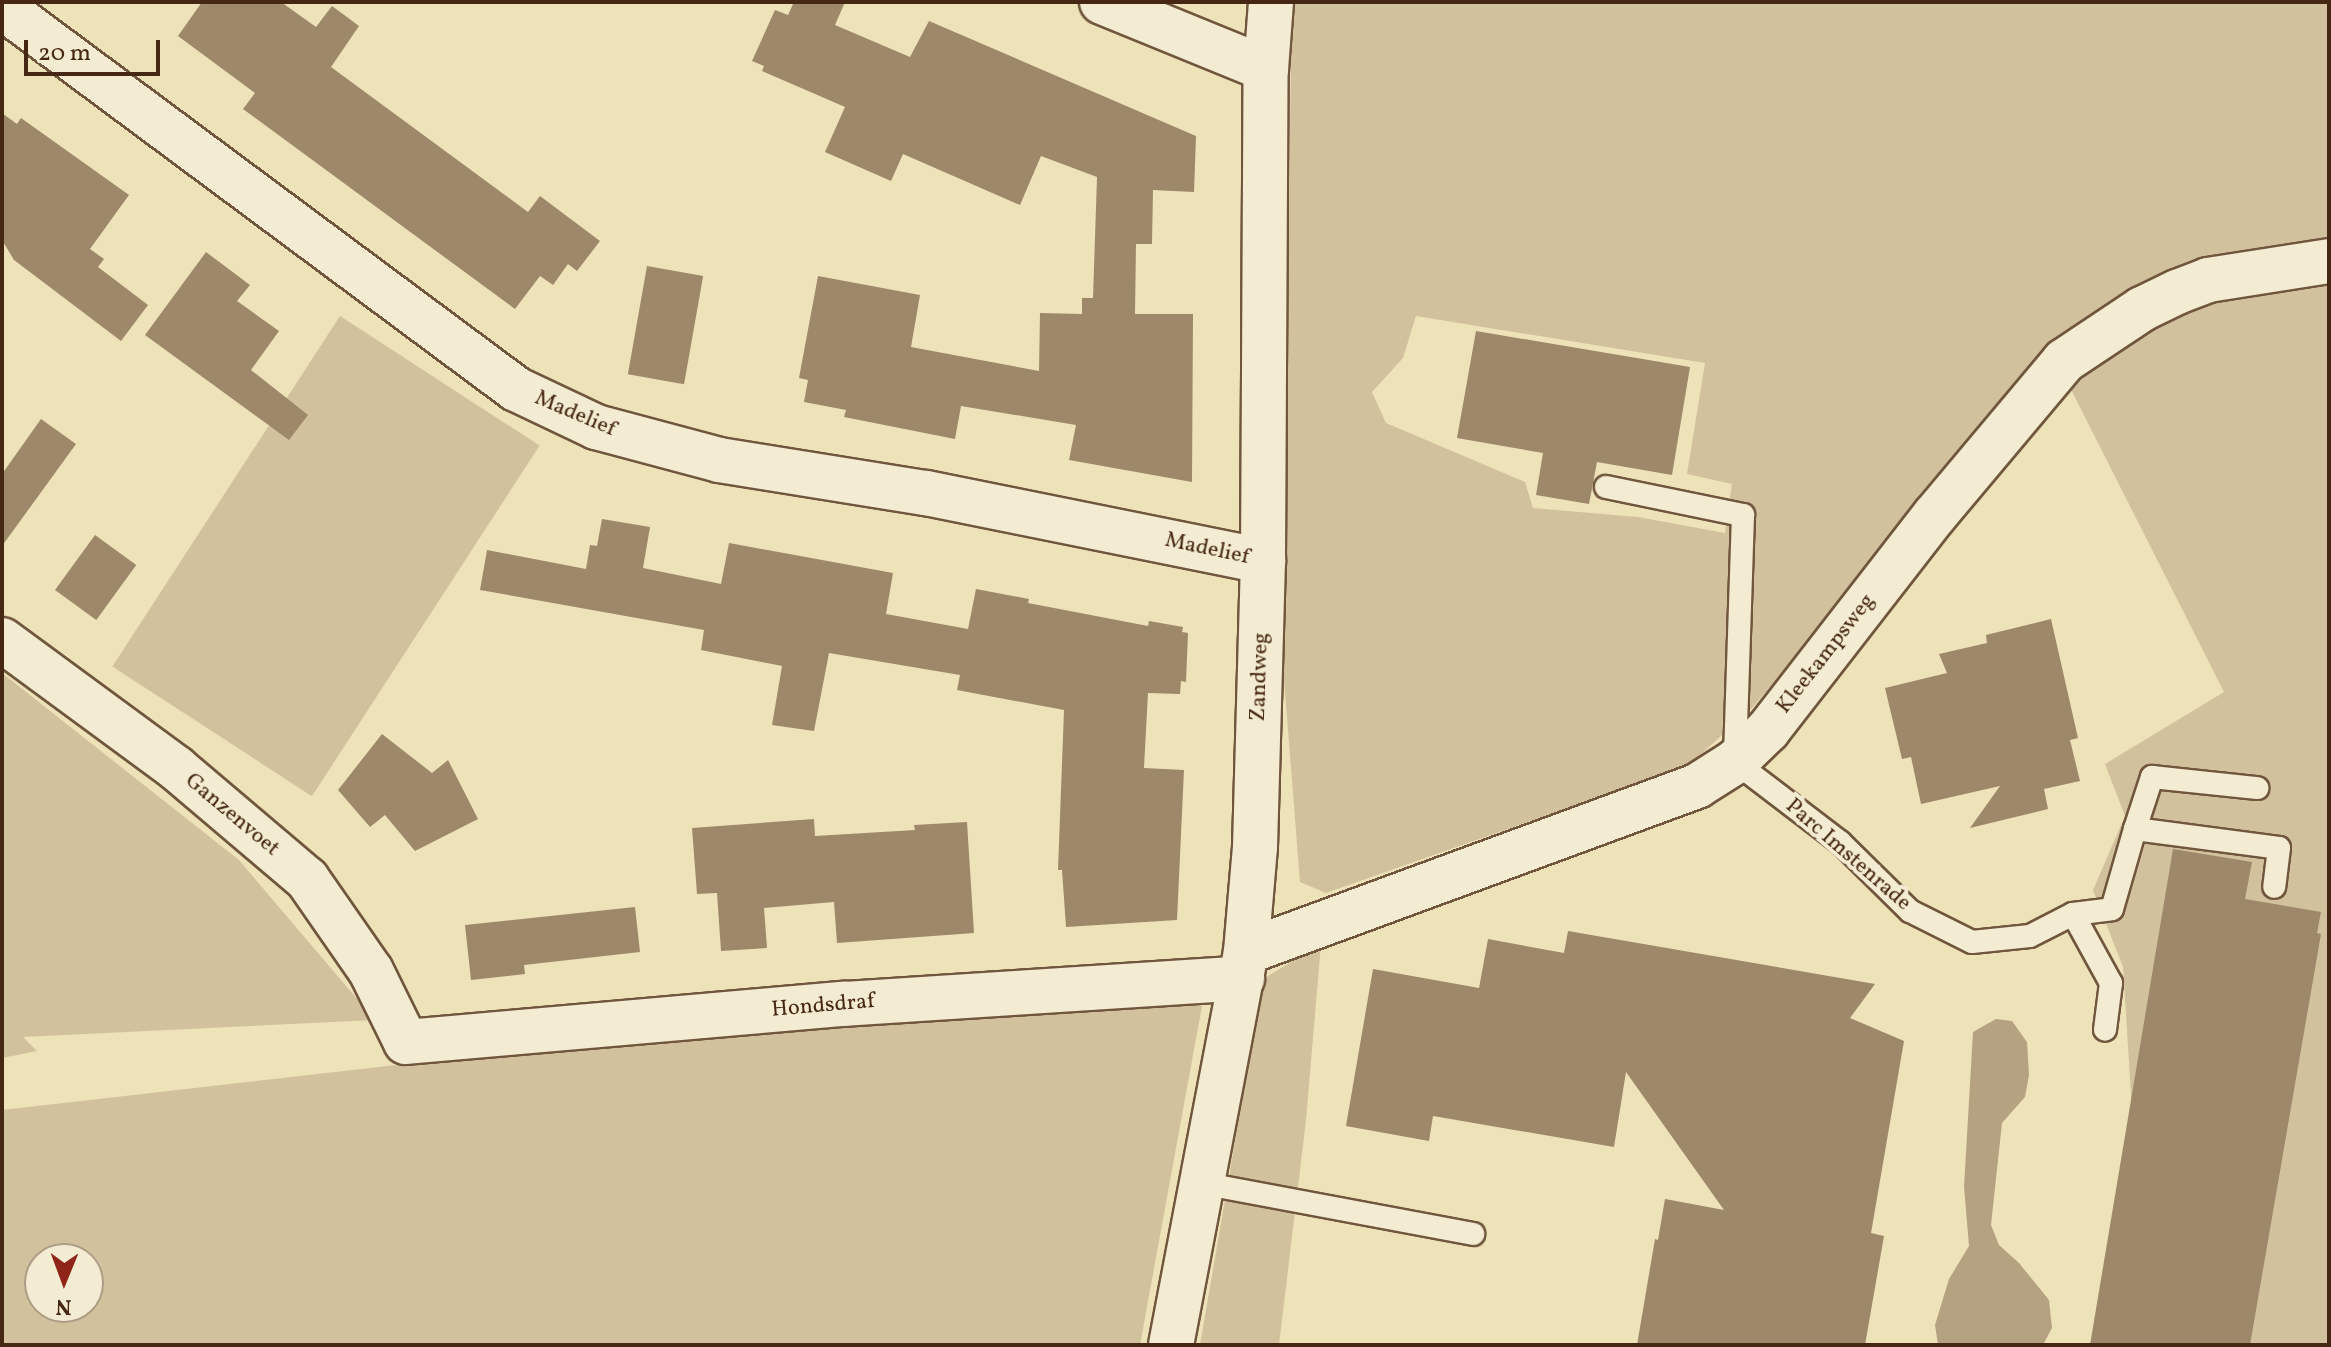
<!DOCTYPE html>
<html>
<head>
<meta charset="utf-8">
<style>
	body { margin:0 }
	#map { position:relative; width:2331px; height:1347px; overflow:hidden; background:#eee2b9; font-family:Vollkorn,serif }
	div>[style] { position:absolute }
	.green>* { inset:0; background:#d1c29d; transform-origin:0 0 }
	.water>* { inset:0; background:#b5a281 }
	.building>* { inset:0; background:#9d886a; transform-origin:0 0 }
	.roads { filter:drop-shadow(2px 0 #6f563d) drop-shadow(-2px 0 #6f563d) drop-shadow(0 2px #6f563d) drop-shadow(0 -2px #6f563d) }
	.service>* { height:22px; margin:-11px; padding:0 11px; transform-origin:11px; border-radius:11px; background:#f4ecd2 }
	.minor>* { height:44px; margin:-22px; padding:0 22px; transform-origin:22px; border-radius:22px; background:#f4ecd2 }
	span { translate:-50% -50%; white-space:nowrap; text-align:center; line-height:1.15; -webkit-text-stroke:8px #f4ecd2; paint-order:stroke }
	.street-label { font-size:22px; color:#452714 }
	.frame { position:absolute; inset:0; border:4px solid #452714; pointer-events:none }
	.north { position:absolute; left:24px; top:1243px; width:80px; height:80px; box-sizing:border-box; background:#f4ecd2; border:2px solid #ae9d86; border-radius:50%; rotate:181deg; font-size:22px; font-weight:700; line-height:32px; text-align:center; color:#452714 }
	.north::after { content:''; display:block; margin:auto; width:28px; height:36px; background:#8f2418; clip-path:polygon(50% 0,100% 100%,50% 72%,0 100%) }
	.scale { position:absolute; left:24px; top:40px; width:136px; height:36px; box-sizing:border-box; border:4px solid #452714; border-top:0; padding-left:10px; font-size:24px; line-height:28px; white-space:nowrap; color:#452714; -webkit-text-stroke:6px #f4ecd2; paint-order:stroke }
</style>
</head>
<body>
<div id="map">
	<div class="green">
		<i style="clip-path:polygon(evenodd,1292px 2px,2329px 2px,2329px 1345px,2176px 1345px,2134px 1142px,2123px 967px,2093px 890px,2125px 816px,2105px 764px,2224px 692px,2051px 350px,1753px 707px,1689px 765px,1326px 893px,1300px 882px,1281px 641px,1292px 2px,1416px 316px,1705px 363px,1687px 474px,1732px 484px,1725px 533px,1638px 517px,1533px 508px,1525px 482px,1386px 423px,1372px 392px,1403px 358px,1416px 316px)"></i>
		<i style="left:340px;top:316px;width:238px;height:418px;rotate:33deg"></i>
		<i style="clip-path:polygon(2px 673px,239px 860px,375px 1020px,23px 1037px,37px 1051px,2px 1058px)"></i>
		<i style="clip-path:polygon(1321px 944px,1306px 1120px,1279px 1345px,1200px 1345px,1263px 979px)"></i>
		<i style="clip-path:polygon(evenodd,1190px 997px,1202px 1006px,1140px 1345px,2px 1345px,2px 1110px,789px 1020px,1190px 997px,40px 1259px,88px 1259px,88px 1307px,40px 1307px,40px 1259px)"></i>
	</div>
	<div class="water">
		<i style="clip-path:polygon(1996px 1019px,2012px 1021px,2027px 1042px,2029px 1075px,2025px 1097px,2002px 1123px,1991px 1225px,1999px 1245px,2019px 1263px,2049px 1300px,2052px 1328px,2043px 1345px,1938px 1345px,1935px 1325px,1949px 1279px,1969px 1246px,1964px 1187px,1973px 1032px)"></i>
	</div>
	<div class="building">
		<i style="clip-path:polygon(202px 2px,281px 2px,316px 27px,332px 6px,359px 26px,331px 67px,528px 212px,540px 196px,600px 241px,577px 271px,568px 264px,553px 285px,540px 276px,515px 309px,243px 109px,255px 93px,178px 36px)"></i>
		<i style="clip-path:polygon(794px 2px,845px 2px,835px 25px,910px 57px,929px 21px,1196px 136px,1194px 192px,1153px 190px,1152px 244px,1136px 244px,1135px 314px,1193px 314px,1192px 482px,1069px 460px,1076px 425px,961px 406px,955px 439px,844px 417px,846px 410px,804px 402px,808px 380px,799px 378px,818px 276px,920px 295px,911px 347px,1039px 371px,1040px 313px,1082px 314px,1082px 298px,1093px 298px,1097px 177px,1041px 156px,1020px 205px,903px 154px,891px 181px,825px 152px,845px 107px,762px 71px,764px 66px,752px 61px,775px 10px,788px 15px)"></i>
		<i style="clip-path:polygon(2px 113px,17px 124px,21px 118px,129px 195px,90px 249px,104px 259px,98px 267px,148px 305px,121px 341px,14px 260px,2px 240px)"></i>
		<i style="clip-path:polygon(206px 252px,250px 285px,237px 301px,279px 331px,251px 370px,308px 415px,289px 440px,145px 335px)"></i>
		<i style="left:647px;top:266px;width:57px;height:110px;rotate:10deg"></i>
		<i style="clip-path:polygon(1476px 331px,1690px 367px,1672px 475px,1597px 462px,1589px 504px,1536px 495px,1543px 453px,1457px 438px)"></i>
		<i style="clip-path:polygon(41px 419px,76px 444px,2px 546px,2px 474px)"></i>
		<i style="clip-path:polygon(602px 519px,650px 527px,643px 568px,721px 584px,729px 543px,893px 573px,886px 614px,968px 629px,976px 589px,1029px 599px,1028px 603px,1148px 626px,1149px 621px,1183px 627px,1182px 632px,1188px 633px,1186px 682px,1181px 681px,1180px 694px,1148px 693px,1144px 768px,1184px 770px,1177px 920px,1066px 927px,1062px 870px,1058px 870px,1064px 710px,957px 690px,960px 675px,829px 653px,814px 731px,772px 725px,782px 666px,701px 650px,704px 630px,480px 590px,487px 550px,586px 569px,590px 545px,597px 546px)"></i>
		<i style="left:95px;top:535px;width:51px;height:68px;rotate:36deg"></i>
		<i style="clip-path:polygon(2051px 619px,2078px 738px,2070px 740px,2080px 781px,2044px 789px,2048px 809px,1970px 828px,2000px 786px,1921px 804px,1911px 757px,1902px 759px,1885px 688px,1947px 673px,1939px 654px,1987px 643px,1986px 635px)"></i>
		<i style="clip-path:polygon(382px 734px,432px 773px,448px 760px,478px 819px,415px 851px,385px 815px,370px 827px,338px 790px)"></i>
		<i style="clip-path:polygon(814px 819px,815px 836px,915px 830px,914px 825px,967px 822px,974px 933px,837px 943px,834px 902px,764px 908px,767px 948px,721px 951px,717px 893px,697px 894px,692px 828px)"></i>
		<i style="clip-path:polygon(2173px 849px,2252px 862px,2245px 899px,2321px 912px,2317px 933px,2321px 934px,2250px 1345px,2090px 1345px)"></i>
		<i style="clip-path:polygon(635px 907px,640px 952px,524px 965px,525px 974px,471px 980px,465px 925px)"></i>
		<i style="clip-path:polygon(1568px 931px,1875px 984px,1850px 1018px,1904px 1041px,1871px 1233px,1884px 1236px,1865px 1345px,1637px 1345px,1655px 1239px,1658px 1240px,1665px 1199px,1724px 1210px,1626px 1072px,1614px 1147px,1433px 1116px,1429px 1141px,1346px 1126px,1373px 969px,1479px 988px,1488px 939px,1564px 953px)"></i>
	</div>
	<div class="roads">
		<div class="service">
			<i style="left:1606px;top:487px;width:140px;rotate:11.6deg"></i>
			<i style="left:1743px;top:515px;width:247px;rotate:91.9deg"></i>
			<i style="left:1735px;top:762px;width:132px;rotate:37.3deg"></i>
			<i style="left:1840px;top:842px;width:98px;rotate:44.6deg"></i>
			<i style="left:1910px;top:911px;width:69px;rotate:26.6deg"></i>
			<i style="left:1972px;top:942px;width:58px;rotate:-5.9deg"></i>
			<i style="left:2030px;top:936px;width:48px;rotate:-27.1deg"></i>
			<i style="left:2073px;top:914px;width:79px;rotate:61.2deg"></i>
			<i style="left:2111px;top:983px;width:47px;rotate:97.3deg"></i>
			<i style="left:2135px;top:829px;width:55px;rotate:-71.9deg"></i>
			<i style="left:2152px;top:777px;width:106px;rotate:6deg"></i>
			<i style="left:2073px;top:914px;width:39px;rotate:-7deg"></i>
			<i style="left:2112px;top:909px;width:83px;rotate:-74deg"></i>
			<i style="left:2135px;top:829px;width:145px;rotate:7.5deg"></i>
			<i style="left:2279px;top:848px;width:39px;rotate:97deg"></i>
			<i style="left:1201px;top:1183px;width:277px;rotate:10.6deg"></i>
		</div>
		<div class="minor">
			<i style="left:1102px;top:2px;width:177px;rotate:22.2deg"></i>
			<i style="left:2px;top:7px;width:640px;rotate:36.62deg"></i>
			<i style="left:516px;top:389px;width:89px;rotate:25.4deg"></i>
			<i style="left:596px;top:427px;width:127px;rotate:15deg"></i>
			<i style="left:719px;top:460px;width:210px;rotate:9.1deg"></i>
			<i style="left:926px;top:493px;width:344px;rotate:11.4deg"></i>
			<i style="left:2px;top:640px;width:216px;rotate:36.3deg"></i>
			<i style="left:176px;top:768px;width:172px;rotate:40.3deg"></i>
			<i style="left:307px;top:879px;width:112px;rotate:55.2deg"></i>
			<i style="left:371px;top:971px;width:79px;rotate:63.8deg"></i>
			<i style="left:406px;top:1042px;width:440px;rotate:-5deg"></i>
			<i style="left:844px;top:1004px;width:399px;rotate:-3.7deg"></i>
			<i style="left:1246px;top:952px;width:481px;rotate:-20.2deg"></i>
			<i style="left:1697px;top:786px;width:45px;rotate:-32.3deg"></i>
			<i style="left:1735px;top:762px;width:46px;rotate:-44.1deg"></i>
			<i style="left:1768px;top:730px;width:272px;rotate:-52.2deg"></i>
			<i style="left:1935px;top:515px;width:201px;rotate:-50deg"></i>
			<i style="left:2064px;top:361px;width:94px;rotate:-33.7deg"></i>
			<i style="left:2142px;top:309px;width:39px;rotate:-26deg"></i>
			<i style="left:2177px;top:292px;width:33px;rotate:-21deg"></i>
			<i style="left:2208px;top:280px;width:122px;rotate:-8.9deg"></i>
			<i style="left:1171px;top:1345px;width:400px;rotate:-79.2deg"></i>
			<i style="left:1246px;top:952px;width:105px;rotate:-85.1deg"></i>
			<i style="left:1255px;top:847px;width:286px;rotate:-88.4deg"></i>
			<i style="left:1263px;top:561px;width:492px;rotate:-89.7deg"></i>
			<i style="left:1266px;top:69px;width:67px;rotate:-85.7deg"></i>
		</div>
	</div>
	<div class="street-label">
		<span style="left:575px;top:414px;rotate:23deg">Madelief</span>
		<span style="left:1207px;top:549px;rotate:12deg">Madelief</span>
		<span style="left:1826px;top:654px;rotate:-52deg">Kleekampsweg</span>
		<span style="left:1260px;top:677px;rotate:-88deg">Zandweg</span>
		<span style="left:232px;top:815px;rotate:40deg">Ganzenvoet</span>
		<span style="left:1848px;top:855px;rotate:41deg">Parc Imstenrade</span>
		<span style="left:823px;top:1006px;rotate:-5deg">Hondsdraf</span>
	</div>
	<div class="frame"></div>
	<div class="north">N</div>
	<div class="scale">20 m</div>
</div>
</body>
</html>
